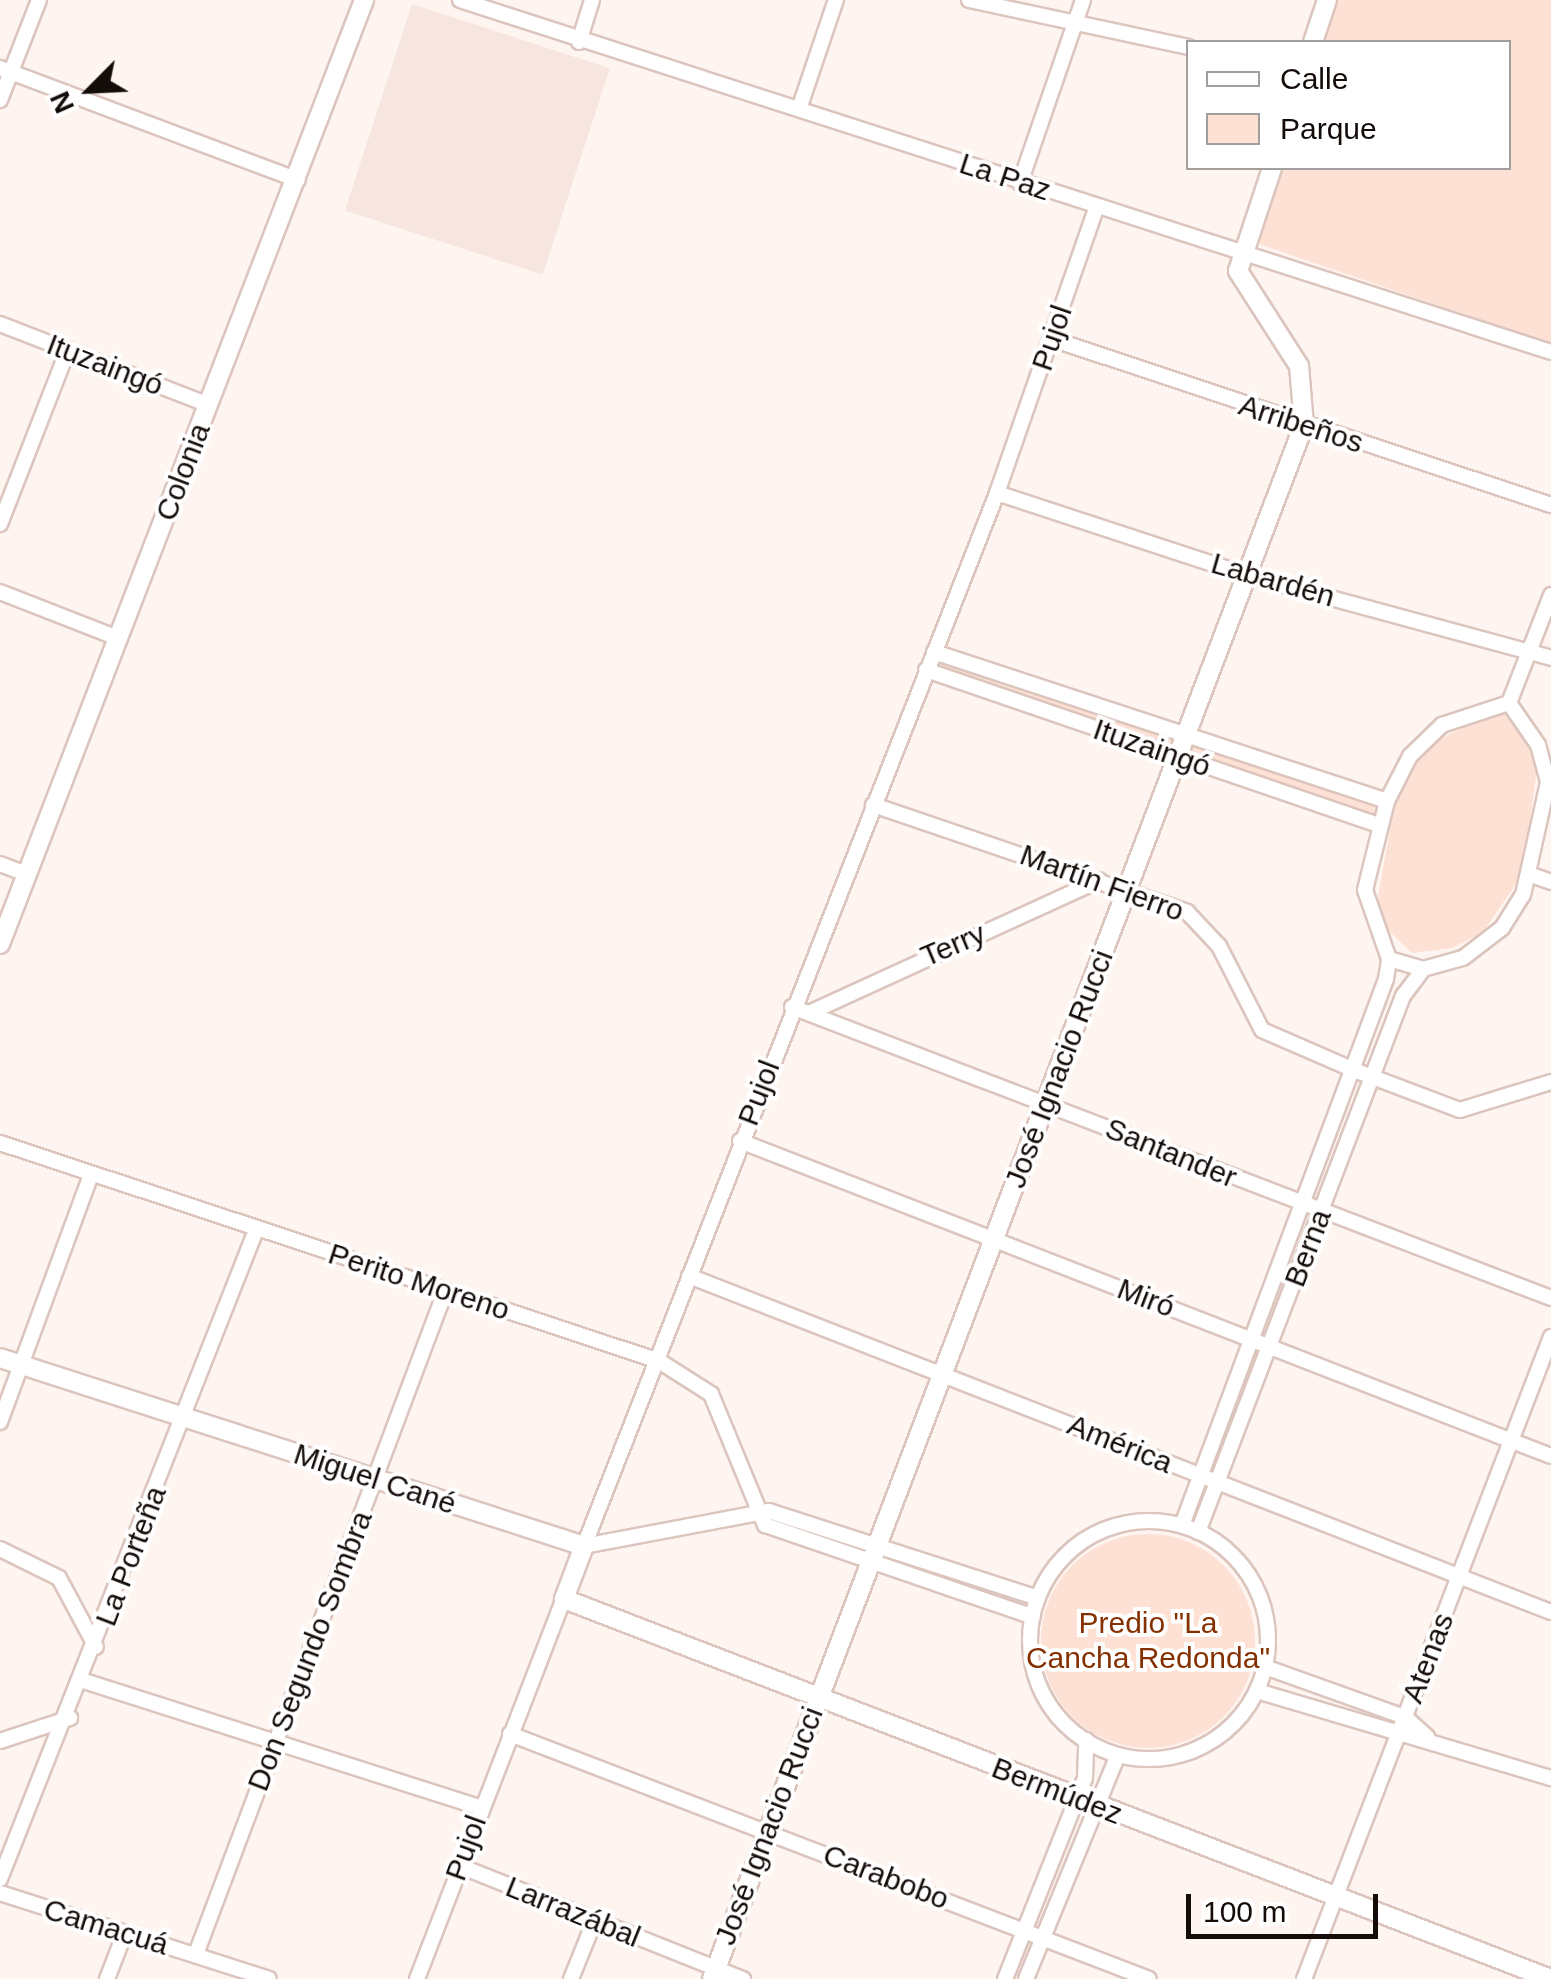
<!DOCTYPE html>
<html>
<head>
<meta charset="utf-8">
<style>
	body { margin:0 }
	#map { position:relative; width:1551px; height:1979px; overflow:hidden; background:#fef5f1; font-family:Helvetica,sans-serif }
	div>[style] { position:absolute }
	.built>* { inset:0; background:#f7e6df; transform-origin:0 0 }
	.green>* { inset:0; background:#fee1d5; transform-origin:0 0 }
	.round { border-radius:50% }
	.roads { filter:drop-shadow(2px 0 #dbc5bd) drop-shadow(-2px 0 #dbc5bd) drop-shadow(0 2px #dbc5bd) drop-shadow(0 -2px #dbc5bd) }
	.minor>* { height:14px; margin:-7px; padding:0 7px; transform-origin:7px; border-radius:7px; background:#fff }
	.minor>.ring { margin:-7px; padding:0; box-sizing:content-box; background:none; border:14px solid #fff; border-radius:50% }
	.tertiary>* { height:18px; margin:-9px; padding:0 9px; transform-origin:9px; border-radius:9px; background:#fff }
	span { translate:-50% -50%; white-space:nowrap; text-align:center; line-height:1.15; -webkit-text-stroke:8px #fff; paint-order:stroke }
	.street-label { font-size:30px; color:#130c09 }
	.park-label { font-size:30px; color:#853000 }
	.legend { position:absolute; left:1186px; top:40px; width:325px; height:130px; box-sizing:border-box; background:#fff; border:2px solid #a19e9d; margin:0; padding:12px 18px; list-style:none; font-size:30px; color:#130c09 }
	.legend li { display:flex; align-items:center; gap:20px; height:50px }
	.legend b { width:50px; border:2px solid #a19e9d }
	.north { position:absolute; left:40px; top:40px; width:100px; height:100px; -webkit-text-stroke:8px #fff; paint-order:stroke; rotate:246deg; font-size:28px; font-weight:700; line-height:40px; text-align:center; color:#130c09 }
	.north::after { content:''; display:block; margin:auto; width:35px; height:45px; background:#130c09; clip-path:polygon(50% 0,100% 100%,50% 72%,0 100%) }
	.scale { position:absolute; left:1186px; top:1894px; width:192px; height:45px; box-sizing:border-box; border:5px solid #130c09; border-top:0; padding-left:12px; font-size:30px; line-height:35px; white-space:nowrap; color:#130c09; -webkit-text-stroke:8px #fff; paint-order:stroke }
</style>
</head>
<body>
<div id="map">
	<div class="built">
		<i style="left:412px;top:4px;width:208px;height:217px;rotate:18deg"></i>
	</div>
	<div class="green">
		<i style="clip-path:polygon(1338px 0,1551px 0,1551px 344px,1253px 242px,1279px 168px,1508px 168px,1508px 42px,1323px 42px)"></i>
		<i style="left:937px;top:659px;width:254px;height:10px;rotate:18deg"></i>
		<i style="clip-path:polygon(1501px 710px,1523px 726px,1538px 761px,1523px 874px,1483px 932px,1452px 948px,1412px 953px,1386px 928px,1377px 902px,1395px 802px,1429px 744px)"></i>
		<i style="left:1195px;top:742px;width:196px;height:15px;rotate:19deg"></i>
		<i class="round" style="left:1041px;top:1534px;width:214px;height:214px"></i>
	</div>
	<div class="roads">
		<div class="minor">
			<i style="left:460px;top:0;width:1146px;rotate:17.88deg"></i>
			<i style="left:969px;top:0;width:224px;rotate:12.1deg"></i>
			<i style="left:579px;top:42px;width:44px;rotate:-72.8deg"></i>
			<i style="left:0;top:68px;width:318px;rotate:20.6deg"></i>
			<i style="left:0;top:100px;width:107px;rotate:-68.7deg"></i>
			<i style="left:799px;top:109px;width:115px;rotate:-71.3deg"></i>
			<i style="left:1020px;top:183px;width:194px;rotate:-71deg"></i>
			<i style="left:0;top:324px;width:224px;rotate:21.2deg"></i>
			<i style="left:1052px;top:339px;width:526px;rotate:18.4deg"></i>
			<i style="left:997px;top:493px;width:262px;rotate:18.2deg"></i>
			<i style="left:1246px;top:575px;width:316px;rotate:15.2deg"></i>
			<i style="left:0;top:524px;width:187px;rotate:-68.7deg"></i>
			<i style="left:0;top:592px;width:127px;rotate:21.3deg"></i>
			<i style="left:934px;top:652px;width:477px;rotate:18.2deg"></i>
			<i style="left:926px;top:670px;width:478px;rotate:18.9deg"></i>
			<i style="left:1509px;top:703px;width:116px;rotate:-68.7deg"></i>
			<i style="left:873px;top:805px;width:332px;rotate:18.8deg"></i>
			<i style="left:1187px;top:912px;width:47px;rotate:46.7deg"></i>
			<i style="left:1219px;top:946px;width:94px;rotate:62.9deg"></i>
			<i style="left:1262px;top:1030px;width:100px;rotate:23.5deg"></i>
			<i style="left:1354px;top:1070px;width:113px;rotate:20.7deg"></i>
			<i style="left:1460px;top:1110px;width:95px;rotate:-17.1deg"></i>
			<i style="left:0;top:864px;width:28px;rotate:21deg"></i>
			<i style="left:1531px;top:875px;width:21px;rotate:19deg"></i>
			<i style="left:1389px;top:959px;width:35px;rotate:16deg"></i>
			<i style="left:1423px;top:969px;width:41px;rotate:-15.4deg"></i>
			<i style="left:1463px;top:958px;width:49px;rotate:-37.6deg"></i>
			<i style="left:1502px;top:928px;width:39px;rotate:-58deg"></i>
			<i style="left:1523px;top:895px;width:116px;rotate:-77.5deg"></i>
			<i style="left:1548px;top:782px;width:38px;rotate:-105deg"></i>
			<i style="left:1538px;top:745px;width:51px;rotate:-124.6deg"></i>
			<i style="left:792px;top:1007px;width:813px;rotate:20.98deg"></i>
			<i style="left:809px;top:1013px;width:319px;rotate:-24.6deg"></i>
			<i style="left:740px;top:1141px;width:870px;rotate:21.23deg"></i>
			<i style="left:0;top:1143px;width:694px;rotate:18.3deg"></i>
			<i style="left:659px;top:1361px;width:62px;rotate:32.4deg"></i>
			<i style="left:711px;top:1394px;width:142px;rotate:67.6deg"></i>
			<i style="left:765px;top:1525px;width:283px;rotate:18.9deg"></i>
			<i style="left:689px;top:1276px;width:925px;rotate:21.3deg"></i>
			<i style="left:0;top:1422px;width:263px;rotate:-69.8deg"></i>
			<i class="ring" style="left:1030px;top:1521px;width:224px;height:224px"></i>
			<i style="left:1182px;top:1525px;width:583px;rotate:-69.51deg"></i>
			<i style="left:1386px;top:979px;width:20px;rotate:-81deg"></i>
			<i style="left:1389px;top:959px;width:73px;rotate:-109.2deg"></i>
			<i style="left:1365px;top:890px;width:92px;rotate:-76.1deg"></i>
			<i style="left:1387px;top:801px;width:51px;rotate:-62.9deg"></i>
			<i style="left:1410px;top:756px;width:45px;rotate:-44.1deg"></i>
			<i style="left:1442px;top:725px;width:71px;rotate:-18.2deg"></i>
			<i style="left:1198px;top:1532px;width:574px;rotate:-69.07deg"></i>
			<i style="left:1403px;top:996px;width:34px;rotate:-53deg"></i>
			<i style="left:0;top:1549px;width:66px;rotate:26.2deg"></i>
			<i style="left:59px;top:1578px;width:78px;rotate:61.8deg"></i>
			<i style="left:1038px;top:1598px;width:283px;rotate:-162.1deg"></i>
			<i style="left:769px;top:1511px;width:188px;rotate:169.3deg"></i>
			<i style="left:584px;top:1546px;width:1131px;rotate:-68.58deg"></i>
			<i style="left:997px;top:493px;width:304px;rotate:-70.8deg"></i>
			<i style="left:1265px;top:1667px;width:149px;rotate:19.7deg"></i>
			<i style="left:1405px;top:1717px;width:30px;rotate:42deg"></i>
			<i style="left:84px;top:1681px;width:417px;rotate:17.7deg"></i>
			<i style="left:1257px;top:1691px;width:307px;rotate:16.5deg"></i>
			<i style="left:510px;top:1734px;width:684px;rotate:20.98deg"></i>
			<i style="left:0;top:1741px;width:74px;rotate:-18.2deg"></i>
			<i style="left:460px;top:1866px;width:305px;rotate:21.8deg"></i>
			<i style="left:0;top:1879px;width:698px;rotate:-68.47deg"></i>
			<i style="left:0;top:1893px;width:282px;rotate:17.7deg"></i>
			<i style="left:196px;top:1954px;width:707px;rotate:-69.39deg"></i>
			<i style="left:107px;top:1979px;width:47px;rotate:-68.9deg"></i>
			<i style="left:417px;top:1979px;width:407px;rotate:-68.9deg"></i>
			<i style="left:571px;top:1979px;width:61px;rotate:-68deg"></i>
			<i style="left:1005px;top:1979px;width:216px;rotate:-68.3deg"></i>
			<i style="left:1085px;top:1778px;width:38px;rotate:-88deg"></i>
			<i style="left:1026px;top:1979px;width:242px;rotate:-67.7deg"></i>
			<i style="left:1304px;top:1979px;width:688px;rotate:-68.96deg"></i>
		</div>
		<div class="tertiary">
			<i style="left:1313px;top:42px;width:44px;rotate:-71.6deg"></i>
			<i style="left:0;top:944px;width:1012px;rotate:-68.91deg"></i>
			<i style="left:0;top:1358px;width:614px;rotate:17.84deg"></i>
			<i style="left:584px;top:1546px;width:57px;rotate:110.7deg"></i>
			<i style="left:564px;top:1599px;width:1058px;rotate:21.06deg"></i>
			<i style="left:712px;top:1979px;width:1663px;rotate:-69.15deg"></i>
			<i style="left:1304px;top:425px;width:59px;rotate:-94.8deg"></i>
			<i style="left:1299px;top:366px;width:113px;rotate:-122.7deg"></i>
			<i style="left:1238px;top:271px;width:108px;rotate:-71.7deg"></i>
		</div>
	</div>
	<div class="street-label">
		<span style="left:1005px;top:177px;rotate:18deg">La Paz</span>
		<span style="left:1052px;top:338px;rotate:-71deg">Pujol</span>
		<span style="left:105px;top:365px;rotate:21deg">Ituzaingó</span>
		<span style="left:1301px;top:424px;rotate:18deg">Arribeños</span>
		<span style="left:183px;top:472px;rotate:-69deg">Colonia</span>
		<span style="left:1273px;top:580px;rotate:16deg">Labardén</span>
		<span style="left:1152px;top:748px;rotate:19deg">Ituzaingó</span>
		<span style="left:1102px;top:883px;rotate:20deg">Martín Fierro</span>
		<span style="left:953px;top:945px;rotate:-23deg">Terry</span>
		<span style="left:1059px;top:1069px;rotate:-69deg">José Ignacio Rucci</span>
		<span style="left:759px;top:1093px;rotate:-69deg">Pujol</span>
		<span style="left:1171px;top:1153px;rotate:22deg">Santander</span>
		<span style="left:1308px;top:1248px;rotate:-69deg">Berna</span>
		<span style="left:419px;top:1282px;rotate:18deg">Perito Moreno</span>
		<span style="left:1146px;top:1298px;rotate:21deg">Miró</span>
		<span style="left:1120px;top:1444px;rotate:22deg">América</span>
		<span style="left:375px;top:1479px;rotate:18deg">Miguel Cané</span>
		<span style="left:131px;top:1556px;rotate:-69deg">La Porteña</span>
		<span style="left:310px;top:1651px;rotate:-69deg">Don Segundo Sombra</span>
		<span style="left:1428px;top:1658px;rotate:-69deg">Atenas</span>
		<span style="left:1057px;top:1791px;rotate:21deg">Bermúdez</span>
		<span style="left:769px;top:1826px;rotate:-69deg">José Ignacio Rucci</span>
		<span style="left:466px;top:1848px;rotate:-70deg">Pujol</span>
		<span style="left:886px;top:1877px;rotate:21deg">Carabobo</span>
		<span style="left:573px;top:1912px;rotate:22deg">Larrazábal</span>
		<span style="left:106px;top:1927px;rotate:17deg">Camacuá</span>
	</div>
	<div class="park-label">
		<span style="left:1148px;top:1640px">Predio "La<br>Cancha Redonda"</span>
	</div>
	<ul class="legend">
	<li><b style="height:12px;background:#fff"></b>Calle</li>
	<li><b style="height:28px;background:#fee1d5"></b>Parque</li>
	</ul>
	<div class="north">N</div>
	<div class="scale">100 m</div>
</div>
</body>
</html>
